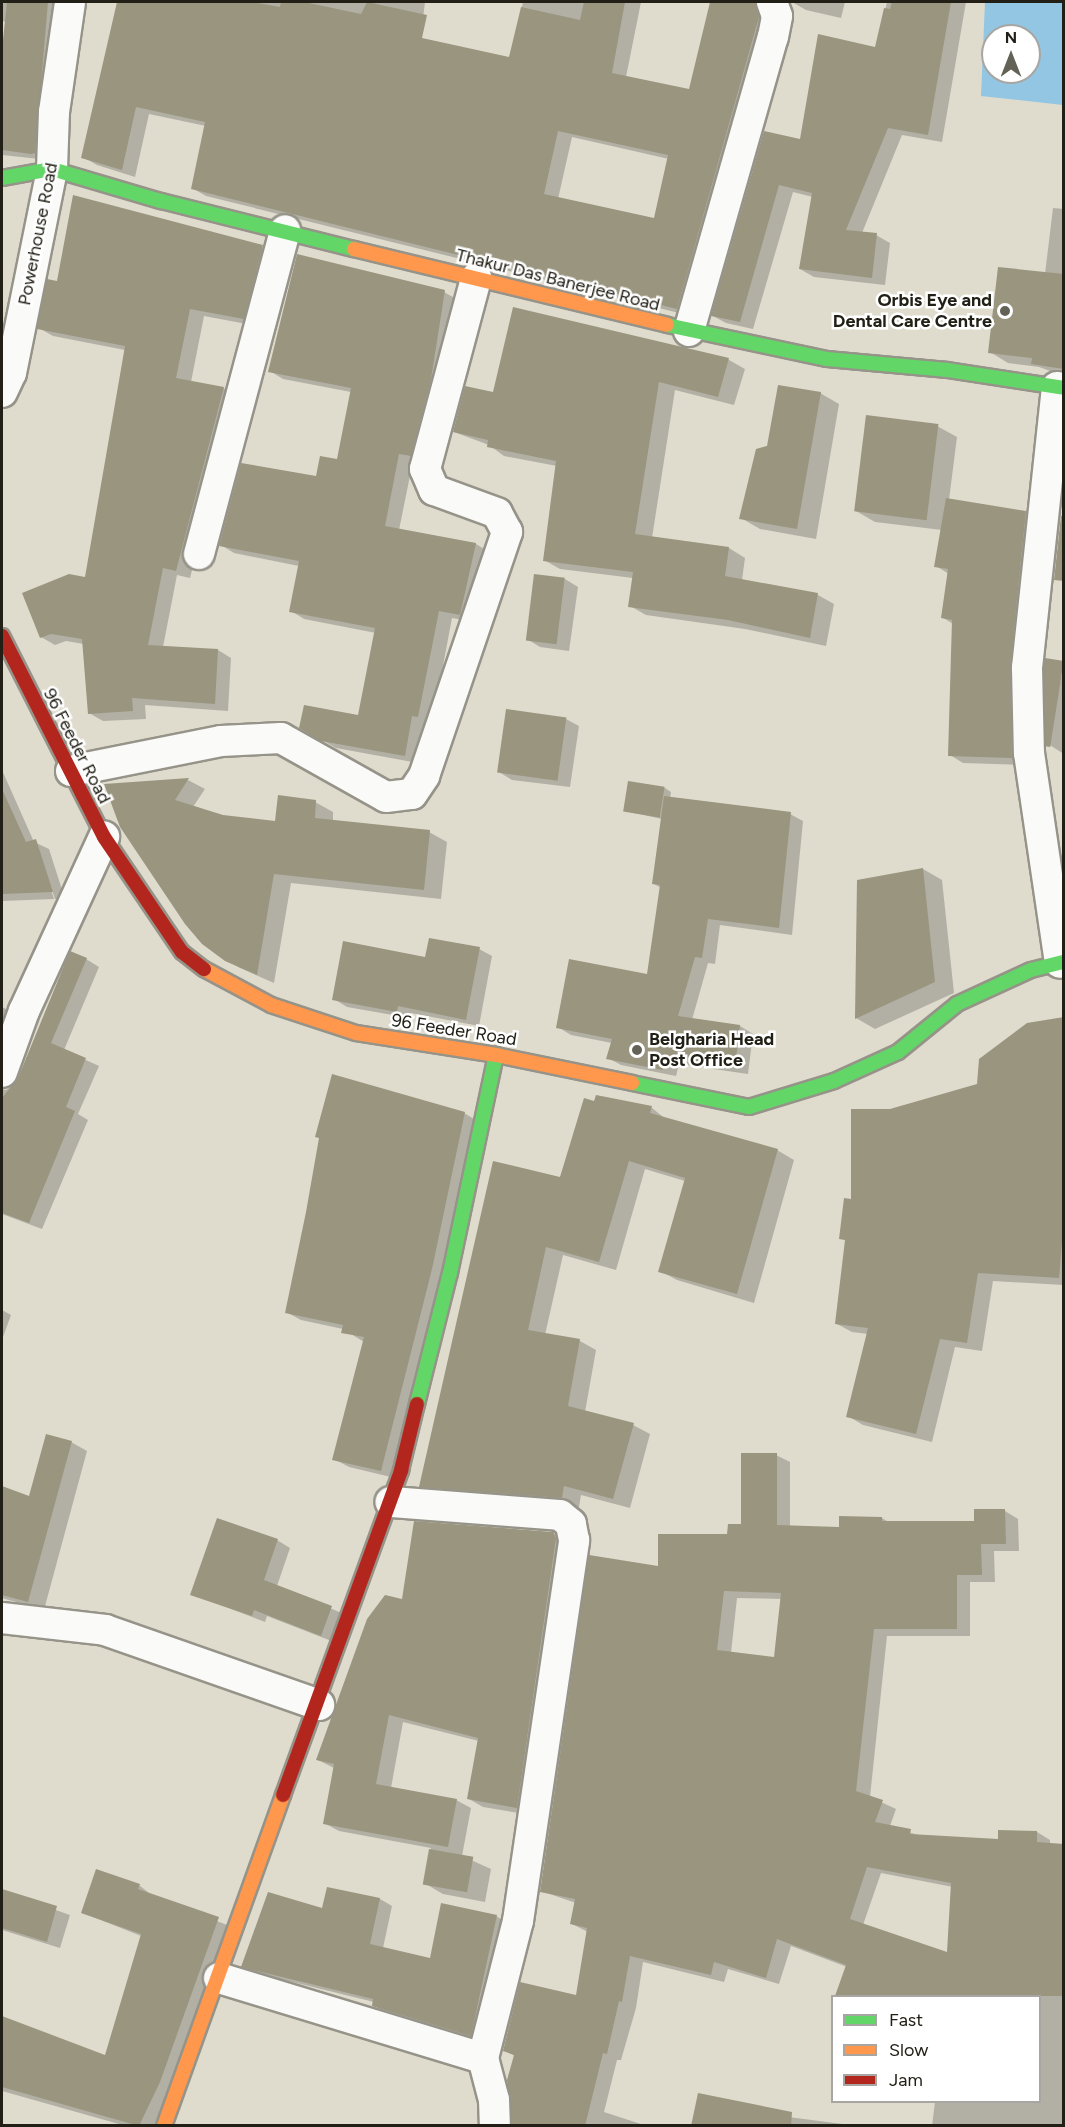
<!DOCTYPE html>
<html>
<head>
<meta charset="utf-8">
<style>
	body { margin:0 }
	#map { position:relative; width:1065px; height:2127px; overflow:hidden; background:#dfdcce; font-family:Figtree,sans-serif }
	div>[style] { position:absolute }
	.water>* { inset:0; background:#92c6e2 }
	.shadow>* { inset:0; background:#0003 }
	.building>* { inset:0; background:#9a957f; transform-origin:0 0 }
	.roads { filter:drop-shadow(2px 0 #969389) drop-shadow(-2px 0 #969389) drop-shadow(0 2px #969389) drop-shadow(0 -2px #969389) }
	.street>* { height:30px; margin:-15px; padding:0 15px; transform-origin:15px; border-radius:15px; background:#fafaf8 }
	.fast>* { height:14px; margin:-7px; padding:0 7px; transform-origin:7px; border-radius:7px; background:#63d668 }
	.slow>* { height:14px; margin:-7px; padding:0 7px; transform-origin:7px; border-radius:7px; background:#ff974d }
	.jam>* { height:14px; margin:-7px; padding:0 7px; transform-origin:7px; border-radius:7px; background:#b3261e }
	.dots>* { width:16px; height:16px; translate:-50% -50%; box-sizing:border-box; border:3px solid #fff; border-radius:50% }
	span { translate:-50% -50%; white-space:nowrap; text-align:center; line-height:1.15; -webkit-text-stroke:5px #fff; paint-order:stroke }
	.street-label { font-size:18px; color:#222016 }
	.poi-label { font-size:18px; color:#222016; font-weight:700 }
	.right { translate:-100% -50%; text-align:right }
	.left { translate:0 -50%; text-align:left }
	.frame { position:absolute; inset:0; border:3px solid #222016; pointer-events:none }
	.legend { position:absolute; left:831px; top:1995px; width:210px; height:108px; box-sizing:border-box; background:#fff; border:2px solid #a7a6a2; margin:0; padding:8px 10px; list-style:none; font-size:18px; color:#222016 }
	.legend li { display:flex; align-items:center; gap:12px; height:30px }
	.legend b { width:30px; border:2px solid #a7a6a2 }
	.north { position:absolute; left:981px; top:24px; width:60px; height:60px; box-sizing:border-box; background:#fff; border:2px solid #a7a6a2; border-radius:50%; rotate:0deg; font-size:16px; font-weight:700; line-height:24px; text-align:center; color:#222016 }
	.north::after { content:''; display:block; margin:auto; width:21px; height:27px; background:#646256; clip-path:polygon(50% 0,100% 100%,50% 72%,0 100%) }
</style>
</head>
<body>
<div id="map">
	<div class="water">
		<i style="clip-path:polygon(evenodd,985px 2px,1063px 2px,1063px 105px,981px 96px,985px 2px,993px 36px,1029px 36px,1029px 72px,993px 72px,993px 36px)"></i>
	</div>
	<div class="shadow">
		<i style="clip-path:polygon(2px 2px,62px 2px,49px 160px,2px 155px,2px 62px,6px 22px,2px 21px)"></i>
		<i style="clip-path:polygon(evenodd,118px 2px,425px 2px,405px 167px,510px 59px,523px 2px,520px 2px,641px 2px,626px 77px,691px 91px,711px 2px,755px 3px,769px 11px,691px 316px,206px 196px,192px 188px,206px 126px,149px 114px,135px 177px,97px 165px,83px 157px,118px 2px,572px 137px,669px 159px,655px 219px,558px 199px,572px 137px)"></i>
		<i style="clip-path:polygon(792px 2px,845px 2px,841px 18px,806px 10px)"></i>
		<i style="clip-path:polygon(887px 2px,966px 2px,942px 142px,902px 135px,862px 233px,876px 235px,890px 243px,885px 285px,814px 277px,800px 269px,813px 197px,793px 192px,753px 329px,726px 323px,713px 316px,765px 133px,801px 141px,876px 49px)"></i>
		<i style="clip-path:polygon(1053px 208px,1064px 209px,1064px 376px,1039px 367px,1008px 363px,990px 352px,1045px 274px)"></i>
		<i style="clip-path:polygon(262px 247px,276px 255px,257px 326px,204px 316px,191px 382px,223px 388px,237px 396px,190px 578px,177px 575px,163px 647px,218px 650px,231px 658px,228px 711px,145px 705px,146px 719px,103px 721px,89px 713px,84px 644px,66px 641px,55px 645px,41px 637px,86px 579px,125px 350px,53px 336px,39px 328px,58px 283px)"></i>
		<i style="clip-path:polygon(444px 292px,458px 300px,413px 461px,399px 530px,476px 544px,489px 552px,474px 622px,452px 618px,432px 724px,426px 723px,418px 763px,336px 748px,301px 728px,360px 717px,376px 633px,304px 619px,291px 611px,299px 566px,234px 553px,221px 545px,338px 461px,351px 392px,283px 379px,270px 371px)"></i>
		<i style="clip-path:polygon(514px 309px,729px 360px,745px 369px,734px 405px,675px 390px,652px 538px,729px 548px,745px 558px,742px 580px,818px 595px,834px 604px,826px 646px,745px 629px,646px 615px,630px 606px,633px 578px,560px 569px,544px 560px,557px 466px,504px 456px,489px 445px,454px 432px,494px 394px)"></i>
		<i style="clip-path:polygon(820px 393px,839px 404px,816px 539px,760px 529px,741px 518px,769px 447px)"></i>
		<i style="clip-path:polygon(937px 426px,957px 437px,949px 500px,1026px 512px,1039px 520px,1025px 765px,963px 763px,950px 755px,953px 624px,942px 617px,949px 574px,936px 566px,942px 530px,875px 522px,856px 511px)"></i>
		<i style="clip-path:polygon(565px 579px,578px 587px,569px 651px,540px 647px,527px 639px)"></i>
		<i style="clip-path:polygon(1064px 663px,1064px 754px,1048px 744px)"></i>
		<i style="clip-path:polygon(508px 711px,566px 719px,579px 726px,570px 787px,512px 780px,499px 772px)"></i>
		<i style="clip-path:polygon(2px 770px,34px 842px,49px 849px,65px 899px,55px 899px,38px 849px,54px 899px,2px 901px)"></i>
		<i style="clip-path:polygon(188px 780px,205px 789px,193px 807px,223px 816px,277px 823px,315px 802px,333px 812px,333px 822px,429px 832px,447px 842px,441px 899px,291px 883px,274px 983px,240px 968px,222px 958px,106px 785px)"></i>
		<i style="clip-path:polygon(629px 783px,665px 788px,671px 792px,670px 799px,790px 814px,803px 821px,792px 935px,720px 925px,715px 964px,708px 963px,692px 1020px,740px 1026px,753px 1034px,748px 1074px,679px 1064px,676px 1076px,621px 1065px,608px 1058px,612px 1043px,571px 1035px,558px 1027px,648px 976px,661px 888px,654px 884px,662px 819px,625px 811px)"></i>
		<i style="clip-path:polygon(923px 869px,942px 880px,954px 993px,875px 1029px,856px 1018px)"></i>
		<i style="clip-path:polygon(479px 949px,492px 956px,479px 1026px,411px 1013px,410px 1018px,347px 1007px,334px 999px,426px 958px)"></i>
		<i style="clip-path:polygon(86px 959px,99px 967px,64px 1050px,99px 1066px,78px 1114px,88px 1120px,42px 1229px,2px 1214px,2px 1089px,6px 1090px,19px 1079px)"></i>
		<i style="clip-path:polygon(2px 1007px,19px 1016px,2px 1071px)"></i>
		<i style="clip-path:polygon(1064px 1018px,1064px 1285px,993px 1281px,982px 1351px,955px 1347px,932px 1442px,863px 1425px,848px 1416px,868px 1334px,852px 1332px,837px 1324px,847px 1241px,841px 1238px,890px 1111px,979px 1085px)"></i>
		<i style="clip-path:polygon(597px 1096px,652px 1108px,667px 1120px,777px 1150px,794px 1160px,754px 1303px,677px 1280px,660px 1271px,685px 1181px,645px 1169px,616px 1270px,563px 1255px,545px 1335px,580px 1341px,596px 1350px,585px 1412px,633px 1425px,650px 1434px,630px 1508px,581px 1495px,579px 1507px,437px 1496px,420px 1486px)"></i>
		<i style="clip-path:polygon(464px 1113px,479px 1122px,395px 1478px,349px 1467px,334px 1459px,364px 1342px,343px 1329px,301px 1320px,286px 1312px)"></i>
		<i style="clip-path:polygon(2px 1310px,11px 1315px,2px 1340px)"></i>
		<i style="clip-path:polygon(71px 1442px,87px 1451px,44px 1610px,2px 1598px,2px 1488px,30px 1498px)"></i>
		<i style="clip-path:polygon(evenodd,776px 1455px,790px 1462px,790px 1527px,841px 1528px,882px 1518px,890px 1523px,975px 1523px,1005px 1511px,1018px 1519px,1019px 1551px,994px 1551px,995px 1582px,970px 1582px,970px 1636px,887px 1636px,870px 1797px,896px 1809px,890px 1826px,921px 1836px,1000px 1841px,1000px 1832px,1037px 1832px,1050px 1840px,1050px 1844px,1064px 1845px,1064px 2126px,932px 2126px,935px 2102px,1040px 2102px,1040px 1996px,837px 1996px,847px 1967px,791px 1946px,779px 1984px,728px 1969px,724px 1982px,643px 1962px,636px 2008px,621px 2060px,617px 2060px,604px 2112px,647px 2126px,512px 2126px,515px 2056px,504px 2050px,577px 1997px,588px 1932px,572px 1924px,576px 1903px,541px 1891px,659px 1567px,729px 1536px,742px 1526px,776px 1455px,737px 1598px,782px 1599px,775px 1658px,731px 1653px,737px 1598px,776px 1455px,881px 1873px,953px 1887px,949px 1954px,863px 1925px,881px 1873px)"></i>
		<i style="clip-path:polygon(553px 1533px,567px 1542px,531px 1815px,483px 1807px,469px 1799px,479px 1741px,403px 1722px,391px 1788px,456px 1800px,471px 1808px,462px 1856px,491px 1869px,485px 1902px,443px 1894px,424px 1883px,431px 1848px,339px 1831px,324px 1823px,334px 1768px,318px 1760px,403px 1601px)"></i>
		<i style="clip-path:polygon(277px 1540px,290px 1548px,277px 1586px,344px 1614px,334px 1642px,267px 1616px,265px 1622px,192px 1594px)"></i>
		<i style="clip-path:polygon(139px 1885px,154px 1897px,235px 1928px,159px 2126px,126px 2126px,2px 2091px,2px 2017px,106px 2057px,141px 1936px,83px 1913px)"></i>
		<i style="clip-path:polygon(328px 1888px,380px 1899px,392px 1906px,383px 1948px,431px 1960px,496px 1916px,509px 1924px,483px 2042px,386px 2013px,373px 2005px,374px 2002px,256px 1973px,243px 1966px,323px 1910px)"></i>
		<i style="clip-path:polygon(2px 1891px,70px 1915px,60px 1948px,2px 1930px)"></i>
		<i style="clip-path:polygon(781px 2116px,858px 2126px,692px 2126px)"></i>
	</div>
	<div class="building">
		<i style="clip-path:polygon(7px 2px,48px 2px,35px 153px,31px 154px,2px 150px,2px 49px)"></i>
		<i style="clip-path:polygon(evenodd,117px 2px,253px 2px,280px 7px,281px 2px,304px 2px,361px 14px,367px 2px,427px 15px,422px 38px,509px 57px,521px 7px,580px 20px,584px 2px,625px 2px,612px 73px,689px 89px,710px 2px,755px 2px,759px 17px,677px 309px,191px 189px,205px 122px,136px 107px,122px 170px,81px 158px,117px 2px,558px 131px,668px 155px,654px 218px,544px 194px,558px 131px)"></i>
		<i style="clip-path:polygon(892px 2px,951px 2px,928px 135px,888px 128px,846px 230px,877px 233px,872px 278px,799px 269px,812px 193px,779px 185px,740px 322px,711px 316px,764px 131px,800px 139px,818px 34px,875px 47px,884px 8px,890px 9px)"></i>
		<i style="clip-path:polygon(73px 195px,263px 245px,244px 319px,190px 309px,176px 378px,224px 387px,176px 571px,163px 568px,148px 645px,218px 649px,215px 704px,132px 698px,133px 711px,88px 714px,82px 639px,51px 634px,40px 638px,22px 593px,69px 574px,85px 577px,125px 346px,37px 329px,47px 279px,57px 281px)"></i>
		<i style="clip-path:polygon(297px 254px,445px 290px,431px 379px,411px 456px,399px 454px,385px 526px,476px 543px,460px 615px,439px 611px,418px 717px,412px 716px,405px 756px,321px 741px,299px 728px,304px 705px,358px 715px,375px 628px,289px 612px,299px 561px,219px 546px,241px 463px,316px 476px,320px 456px,337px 459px,351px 388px,268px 372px)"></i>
		<i style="clip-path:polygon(998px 267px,1064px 274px,1064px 369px,1031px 364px,1032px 358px,988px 353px)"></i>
		<i style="clip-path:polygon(513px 307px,729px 358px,718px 397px,659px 382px,635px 534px,729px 547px,725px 576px,818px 593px,810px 638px,728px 620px,628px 607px,633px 572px,543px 561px,556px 461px,487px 447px,488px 440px,453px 432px,465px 386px,493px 392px)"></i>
		<i style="clip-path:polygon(778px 385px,821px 392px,797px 529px,739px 519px,756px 449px,767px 446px)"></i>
		<i style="left:866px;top:415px;width:73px;height:97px;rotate:7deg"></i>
		<i style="clip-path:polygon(946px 498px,1026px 511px,1010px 666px,1012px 758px,948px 756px,952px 620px,941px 618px,948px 569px,934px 567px)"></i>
		<i style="clip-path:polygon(1061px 516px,1064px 517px,1064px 581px,1054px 580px)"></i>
		<i style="left:534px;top:574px;width:31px;height:67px;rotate:7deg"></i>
		<i style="left:1045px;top:658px;width:19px;height:87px;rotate:9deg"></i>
		<i style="left:506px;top:709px;width:61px;height:64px;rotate:8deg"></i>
		<i style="clip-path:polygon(189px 778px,175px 800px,223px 815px,275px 821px,278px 795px,316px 800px,315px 818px,430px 830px,424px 890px,274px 874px,257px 975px,225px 961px,202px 944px,185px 924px,120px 827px,104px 784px)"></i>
		<i style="left:628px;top:781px;width:37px;height:31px;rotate:9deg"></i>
		<i style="clip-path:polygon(2px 789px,26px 842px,36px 839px,53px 892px,2px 894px)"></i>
		<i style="clip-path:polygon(664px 796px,791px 812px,779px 928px,708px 919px,702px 958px,695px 957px,678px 1016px,740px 1025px,735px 1067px,666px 1058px,663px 1070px,606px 1059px,612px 1039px,556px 1028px,569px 959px,647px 974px,660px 885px,652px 884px)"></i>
		<i style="clip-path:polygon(923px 868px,935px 982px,855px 1019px,857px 880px)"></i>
		<i style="clip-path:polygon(429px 938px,480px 947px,466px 1020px,398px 1006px,397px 1012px,332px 1000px,343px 941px,425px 957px)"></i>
		<i style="clip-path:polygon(70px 951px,87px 958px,51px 1043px,86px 1058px,66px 1107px,75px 1111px,29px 1223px,2px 1213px,2px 1098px,18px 1078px)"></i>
		<i style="clip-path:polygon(1064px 1017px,1064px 1218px,1059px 1278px,978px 1273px,967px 1343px,940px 1339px,916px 1434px,846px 1417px,868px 1328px,835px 1324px,845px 1240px,839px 1239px,844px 1198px,851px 1199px,851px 1109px,890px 1109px,977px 1084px,979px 1059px,1027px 1023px)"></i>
		<i style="clip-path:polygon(332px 1074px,465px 1112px,432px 1269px,381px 1471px,332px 1460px,364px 1337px,341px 1333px,343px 1325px,285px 1313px,306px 1212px,319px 1138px,315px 1137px)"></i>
		<i style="clip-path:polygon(596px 1095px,652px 1106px,650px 1113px,778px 1149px,737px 1294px,658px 1272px,685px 1178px,629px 1161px,599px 1262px,546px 1247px,528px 1330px,580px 1339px,568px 1406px,634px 1423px,613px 1499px,564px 1486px,562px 1498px,419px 1487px,493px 1161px,560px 1177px,584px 1098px,594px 1101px)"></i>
		<i style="clip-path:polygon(46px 1434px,72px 1441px,28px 1602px,2px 1595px,2px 1486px,29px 1496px)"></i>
		<i style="clip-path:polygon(evenodd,741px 1453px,777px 1453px,777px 1525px,839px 1527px,839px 1516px,882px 1517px,882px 1521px,974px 1521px,974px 1509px,1005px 1509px,1006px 1544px,981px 1544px,982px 1575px,957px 1575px,957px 1629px,874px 1629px,856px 1791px,883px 1800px,875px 1822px,911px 1829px,910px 1834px,998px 1839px,998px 1830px,1037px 1831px,1037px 1842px,1064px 1844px,1062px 1996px,835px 1996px,846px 1965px,777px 1939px,766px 1978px,714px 1962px,711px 1975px,630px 1956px,622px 2002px,619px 2001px,607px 2054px,603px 2053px,585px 2126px,512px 2126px,507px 2080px,514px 2055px,503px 2051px,520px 1982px,576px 1995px,587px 1928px,570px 1924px,575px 1899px,540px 1892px,589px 1555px,658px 1566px,658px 1534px,727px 1534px,728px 1524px,741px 1524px,741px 1453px,724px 1591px,781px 1593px,774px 1657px,717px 1650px,724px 1591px,741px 1453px,867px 1867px,951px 1883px,947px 1952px,850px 1919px,867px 1867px)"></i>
		<i style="clip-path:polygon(217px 1518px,278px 1539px,264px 1580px,332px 1606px,321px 1636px,254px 1610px,252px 1616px,190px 1595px)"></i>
		<i style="clip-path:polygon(414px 1521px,553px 1532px,556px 1538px,517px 1808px,467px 1799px,478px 1738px,389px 1715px,376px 1784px,457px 1799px,448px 1847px,323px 1824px,334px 1764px,316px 1760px,367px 1619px,385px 1595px,402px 1599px)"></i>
		<i style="left:429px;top:1849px;width:45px;height:36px;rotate:10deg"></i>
		<i style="clip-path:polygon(96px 1869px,140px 1884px,138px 1889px,219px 1917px,160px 2082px,139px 2126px,2px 2087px,2px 2016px,105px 2055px,141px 1934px,81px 1913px)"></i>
		<i style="clip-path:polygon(327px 1887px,380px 1898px,370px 1944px,430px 1958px,441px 1903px,497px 1915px,471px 2036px,372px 2006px,373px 1999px,241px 1967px,268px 1892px,322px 1908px)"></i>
		<i style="clip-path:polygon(2px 1889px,57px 1906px,47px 1942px,2px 1928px)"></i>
		<i style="clip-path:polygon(698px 2093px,792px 2112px,791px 2126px,691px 2126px)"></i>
	</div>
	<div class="roads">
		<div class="street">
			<i style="left:689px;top:331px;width:306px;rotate:-74.1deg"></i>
			<i style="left:773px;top:37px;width:21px;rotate:-79deg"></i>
			<i style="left:777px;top:16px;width:15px;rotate:-110deg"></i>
			<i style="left:1057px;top:387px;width:283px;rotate:96.1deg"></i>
			<i style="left:1027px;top:668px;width:85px;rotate:88.7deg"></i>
			<i style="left:1029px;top:753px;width:212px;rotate:81.6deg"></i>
			<i style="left:2px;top:392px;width:21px;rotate:-65deg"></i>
			<i style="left:11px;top:373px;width:208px;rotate:-78.6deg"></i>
			<i style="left:52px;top:169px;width:57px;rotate:-88deg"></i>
			<i style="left:54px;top:112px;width:111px;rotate:-81.7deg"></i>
			<i style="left:199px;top:554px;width:335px;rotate:-75.1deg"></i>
			<i style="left:71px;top:771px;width:153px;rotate:-11.3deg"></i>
			<i style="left:221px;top:741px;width:60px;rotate:-2.9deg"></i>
			<i style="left:281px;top:738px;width:120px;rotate:29.3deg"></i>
			<i style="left:386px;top:797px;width:26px;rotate:-7deg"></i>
			<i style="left:412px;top:794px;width:22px;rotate:-56deg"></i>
			<i style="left:424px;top:776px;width:258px;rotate:-71.2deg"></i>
			<i style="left:507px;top:532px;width:21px;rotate:-118deg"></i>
			<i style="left:497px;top:513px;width:67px;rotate:-159.9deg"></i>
			<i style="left:434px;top:490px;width:23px;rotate:-113deg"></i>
			<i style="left:425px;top:469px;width:198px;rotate:-75deg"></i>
			<i style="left:2px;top:1072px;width:65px;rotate:-70.2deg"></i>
			<i style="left:24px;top:1011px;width:192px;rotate:-65.3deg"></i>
			<i style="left:2px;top:1618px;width:104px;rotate:6.6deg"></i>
			<i style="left:105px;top:1630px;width:227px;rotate:19.3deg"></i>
			<i style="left:219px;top:1978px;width:276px;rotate:16.9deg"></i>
			<i style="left:483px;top:2058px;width:141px;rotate:-75.7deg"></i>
			<i style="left:518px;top:1921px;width:385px;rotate:-81.6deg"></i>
			<i style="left:574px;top:1540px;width:16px;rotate:-101deg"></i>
			<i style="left:571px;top:1524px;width:14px;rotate:-141deg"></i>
			<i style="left:560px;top:1515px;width:170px;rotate:-175.6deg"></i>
			<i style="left:483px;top:2058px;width:43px;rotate:75.3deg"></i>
			<i style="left:494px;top:2100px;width:26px;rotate:88deg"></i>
		</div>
		<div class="fast">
			<i style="left:2px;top:178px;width:51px;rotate:-10.2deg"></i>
			<i style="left:52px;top:169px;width:114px;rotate:16.4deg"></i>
			<i style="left:161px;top:201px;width:199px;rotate:14deg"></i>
			<i style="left:667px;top:325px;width:164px;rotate:12deg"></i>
			<i style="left:827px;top:359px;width:121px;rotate:5.2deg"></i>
			<i style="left:947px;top:370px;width:118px;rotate:8.7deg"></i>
			<i style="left:632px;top:1083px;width:119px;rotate:11.6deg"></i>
			<i style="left:749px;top:1107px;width:89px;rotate:-17deg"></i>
			<i style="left:834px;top:1081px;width:70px;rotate:-24.4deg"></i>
			<i style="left:898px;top:1052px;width:76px;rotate:-39.1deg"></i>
			<i style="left:957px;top:1004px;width:81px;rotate:-24.7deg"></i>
			<i style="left:1031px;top:970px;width:34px;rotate:-14deg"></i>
			<i style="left:417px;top:1404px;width:135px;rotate:-75.9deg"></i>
			<i style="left:450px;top:1273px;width:223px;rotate:-78.1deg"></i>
		</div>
		<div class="slow">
			<i style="left:354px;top:249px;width:322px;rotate:13.6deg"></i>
			<i style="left:204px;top:969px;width:76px;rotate:28.2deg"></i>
			<i style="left:271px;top:1005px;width:89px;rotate:18.2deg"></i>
			<i style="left:356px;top:1033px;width:142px;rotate:8.9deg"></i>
			<i style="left:496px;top:1055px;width:139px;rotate:11.6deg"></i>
			<i style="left:164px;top:2126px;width:352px;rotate:-70.2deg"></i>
		</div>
		<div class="jam">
			<i style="left:2px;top:636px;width:225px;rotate:63.1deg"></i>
			<i style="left:104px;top:837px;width:139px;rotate:55.9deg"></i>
			<i style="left:182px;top:952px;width:28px;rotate:38deg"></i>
			<i style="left:283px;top:1795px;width:346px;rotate:-70deg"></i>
			<i style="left:401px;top:1470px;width:68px;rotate:-76.4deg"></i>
		</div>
	</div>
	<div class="dots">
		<i style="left:1005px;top:311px;background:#646256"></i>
		<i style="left:637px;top:1050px;background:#646256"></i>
	</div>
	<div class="street-label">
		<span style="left:38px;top:234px;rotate:-79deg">Powerhouse Road</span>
		<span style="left:558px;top:280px;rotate:14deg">Thakur Das Banerjee Road</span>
		<span style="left:77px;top:746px;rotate:63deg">96 Feeder Road</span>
		<span style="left:454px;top:1030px;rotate:9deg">96 Feeder Road</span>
	</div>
	<div class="poi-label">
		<span class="right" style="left:992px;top:311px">Orbis Eye and<br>Dental Care Centre</span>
		<span class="left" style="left:649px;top:1050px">Belgharia Head<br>Post Office</span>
	</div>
	<div class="frame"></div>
	<ul class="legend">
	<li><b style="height:8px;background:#63d668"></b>Fast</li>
	<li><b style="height:8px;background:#ff974d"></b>Slow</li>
	<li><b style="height:8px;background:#b3261e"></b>Jam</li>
	</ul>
	<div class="north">N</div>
</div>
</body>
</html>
